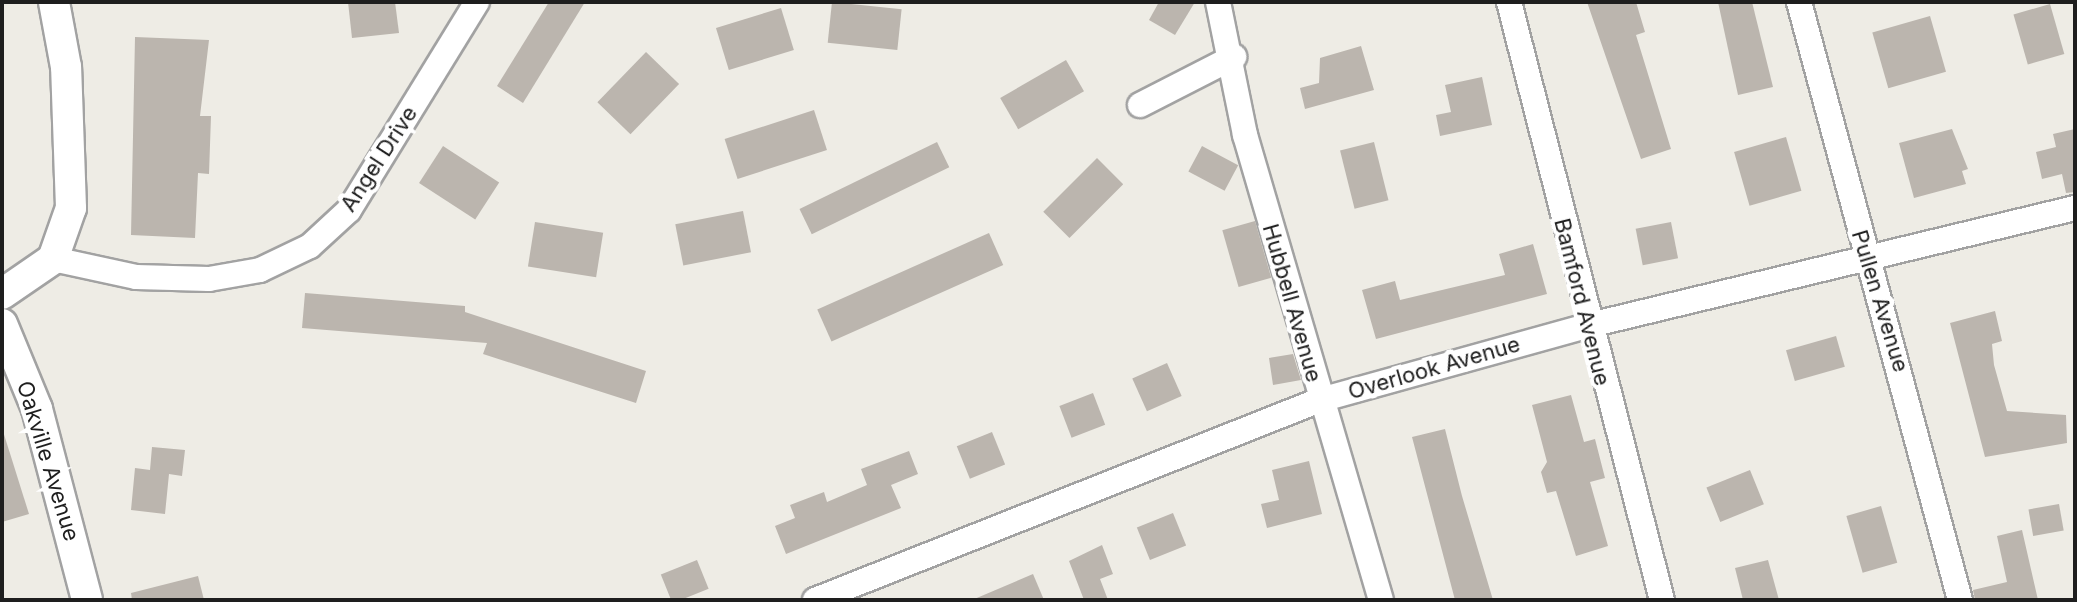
<!DOCTYPE html>
<html>
<head>
<meta charset="utf-8">
<style>
	body { margin:0 }
	#map { position:relative; width:2077px; height:602px; overflow:hidden; background:#eeece5; font-family:Inter,sans-serif }
	div>[style] { position:absolute }
	.building>* { inset:0; background:#bbb5ae; transform-origin:0 0 }
	.roads { filter:drop-shadow(2px 0 #a2a2a2) drop-shadow(-2px 0 #a2a2a2) drop-shadow(0 2px #a2a2a2) drop-shadow(0 -2px #a2a2a2) }
	.minor>* { height:24px; margin:-12px; padding:0 12px; transform-origin:12px; border-radius:12px; background:#fff }
	.tertiary>* { height:30px; margin:-15px; padding:0 15px; transform-origin:15px; border-radius:15px; background:#fff }
	span { translate:-50% -50%; white-space:nowrap; text-align:center; line-height:1.15; -webkit-text-stroke:8px #fff; paint-order:stroke }
	.street-label { font-size:22px; color:#1e1e1e }
	.frame { position:absolute; inset:0; border:4px solid #1e1e1e; pointer-events:none }
</style>
</head>
<body>
<div id="map">
	<div class="building">
		<i style="clip-path:polygon(348px 2px,395px 2px,399px 33px,352px 38px)"></i>
		<i style="clip-path:polygon(549px 2px,585px 2px,523px 103px,497px 86px)"></i>
		<i style="left:832px;top:2px;width:70px;height:41px;rotate:6deg"></i>
		<i style="clip-path:polygon(1159px 2px,1195px 2px,1175px 35px,1149px 20px)"></i>
		<i style="clip-path:polygon(1587px 2px,1636px 2px,1645px 32px,1636px 35px,1671px 149px,1641px 159px)"></i>
		<i style="clip-path:polygon(1718px 2px,1752px 2px,1773px 87px,1738px 95px)"></i>
		<i style="left:2050px;top:4px;width:52px;height:38px;rotate:74deg"></i>
		<i style="left:781px;top:8px;width:44px;height:68px;rotate:73deg"></i>
		<i style="left:1930px;top:16px;width:58px;height:60px;rotate:74deg"></i>
		<i style="clip-path:polygon(135px 37px,209px 40px,200px 116px,211px 116px,209px 174px,198px 173px,195px 238px,131px 235px)"></i>
		<i style="clip-path:polygon(1361px 46px,1374px 90px,1305px 109px,1300px 88px,1319px 83px,1320px 58px)"></i>
		<i style="left:646px;top:52px;width:46px;height:70px;rotate:44deg"></i>
		<i style="left:1066px;top:60px;width:36px;height:76px;rotate:60deg"></i>
		<i style="clip-path:polygon(1482px 77px,1492px 125px,1440px 136px,1436px 115px,1451px 112px,1445px 85px)"></i>
		<i style="left:814px;top:110px;width:42px;height:94px;rotate:72deg"></i>
		<i style="clip-path:polygon(1952px 129px,1968px 169px,1962px 171px,1966px 184px,1914px 198px,1899px 143px)"></i>
		<i style="clip-path:polygon(2075px 129px,2075px 192px,2066px 193px,2062px 174px,2042px 179px,2036px 152px,2056px 147px,2053px 134px)"></i>
		<i style="left:1786px;top:137px;width:56px;height:54px;rotate:74deg"></i>
		<i style="left:937px;top:142px;width:28px;height:153px;rotate:64deg"></i>
		<i style="left:1374px;top:142px;width:60px;height:35px;rotate:76deg"></i>
		<i style="left:443px;top:146px;width:67px;height:44px;rotate:33deg"></i>
		<i style="left:1202px;top:146px;width:41px;height:29px;rotate:28deg"></i>
		<i style="left:1097px;top:158px;width:37px;height:76px;rotate:45deg"></i>
		<i style="left:743px;top:211px;width:42px;height:69px;rotate:79deg"></i>
		<i style="left:1255px;top:221px;width:59px;height:34px;rotate:74deg"></i>
		<i style="left:535px;top:222px;width:69px;height:45px;rotate:9deg"></i>
		<i style="left:1671px;top:222px;width:37px;height:36px;rotate:79deg"></i>
		<i style="left:989px;top:233px;width:35px;height:188px;rotate:66deg"></i>
		<i style="clip-path:polygon(1533px 244px,1547px 294px,1376px 339px,1362px 290px,1395px 281px,1400px 300px,1505px 275px,1499px 254px)"></i>
		<i style="clip-path:polygon(305px 293px,465px 306px,465px 312px,646px 371px,636px 403px,483px 354px,487px 343px,302px 328px)"></i>
		<i style="clip-path:polygon(1995px 311px,2002px 341px,1992px 344px,1994px 365px,2007px 411px,2066px 415px,2067px 443px,1985px 457px,1950px 323px)"></i>
		<i style="left:1836px;top:336px;width:32px;height:52px;rotate:74deg"></i>
		<i style="clip-path:polygon(1293px 354px,1301px 380px,1273px 385px,1269px 358px)"></i>
		<i style="left:1167px;top:363px;width:36px;height:38px;rotate:66deg"></i>
		<i style="left:1093px;top:393px;width:34px;height:36px;rotate:69deg"></i>
		<i style="clip-path:polygon(1571px 395px,1584px 442px,1595px 439px,1605px 478px,1590px 482px,1608px 546px,1576px 556px,1556px 491px,1547px 493px,1541px 472px,1547px 462px,1532px 405px)"></i>
		<i style="clip-path:polygon(2px 428px,29px 514px,2px 522px)"></i>
		<i style="clip-path:polygon(1445px 429px,1462px 496px,1493px 600px,1455px 600px,1412px 437px)"></i>
		<i style="left:992px;top:432px;width:35px;height:38px;rotate:68deg"></i>
		<i style="clip-path:polygon(152px 447px,185px 450px,182px 476px,169px 474px,165px 514px,131px 510px,135px 468px,150px 470px)"></i>
		<i style="clip-path:polygon(909px 451px,918px 474px,891px 485px,901px 508px,786px 554px,775px 526px,795px 518px,790px 505px,824px 492px,827px 502px,867px 485px,861px 469px)"></i>
		<i style="clip-path:polygon(1309px 461px,1322px 514px,1267px 528px,1261px 504px,1279px 500px,1272px 470px)"></i>
		<i style="left:1750px;top:470px;width:37px;height:47px;rotate:68deg"></i>
		<i style="left:2059px;top:504px;width:27px;height:31px;rotate:80deg"></i>
		<i style="left:1881px;top:506px;width:59px;height:36px;rotate:74deg"></i>
		<i style="left:1173px;top:513px;width:35px;height:39px;rotate:68deg"></i>
		<i style="clip-path:polygon(2022px 530px,2038px 600px,1975px 600px,1973px 590px,2007px 582px,1997px 536px)"></i>
		<i style="clip-path:polygon(1102px 545px,1113px 574px,1100px 579px,1108px 600px,1084px 600px,1069px 561px)"></i>
		<i style="left:697px;top:560px;width:31px;height:39px;rotate:68deg"></i>
		<i style="clip-path:polygon(1768px 560px,1779px 600px,1743px 600px,1735px 568px)"></i>
		<i style="clip-path:polygon(1033px 574px,1044px 600px,972px 600px)"></i>
		<i style="clip-path:polygon(198px 576px,204px 600px,132px 600px,131px 593px)"></i>
	</div>
	<div class="roads">
		<div class="minor">
			<i style="left:1218px;top:2px;width:136px;rotate:78.5deg"></i>
			<i style="left:1245px;top:135px;width:484px;rotate:73.7deg"></i>
			<i style="left:1509px;top:2px;width:617px;rotate:75.65deg"></i>
			<i style="left:1799px;top:2px;width:619px;rotate:74.93deg"></i>
			<i style="left:1140px;top:105px;width:106px;rotate:-27.1deg"></i>
			<i style="left:53px;top:259px;width:85px;rotate:12.2deg"></i>
			<i style="left:136px;top:277px;width:73px;rotate:1.6deg"></i>
			<i style="left:209px;top:279px;width:52px;rotate:-10deg"></i>
			<i style="left:260px;top:270px;width:55px;rotate:-25.6deg"></i>
			<i style="left:310px;top:246px;width:53px;rotate:-42.7deg"></i>
			<i style="left:349px;top:210px;width:244px;rotate:-58.4deg"></i>
			<i style="left:815px;top:600px;width:543px;rotate:-21.61deg"></i>
			<i style="left:1320px;top:400px;width:276px;rotate:-15.5deg"></i>
			<i style="left:1586px;top:326px;width:503px;rotate:-13.57deg"></i>
		</div>
		<div class="tertiary">
			<i style="left:2px;top:294px;width:62px;rotate:-34.5deg"></i>
			<i style="left:53px;top:259px;width:54px;rotate:-70.6deg"></i>
			<i style="left:71px;top:208px;width:141px;rotate:-92deg"></i>
			<i style="left:66px;top:67px;width:66px;rotate:-100.5deg"></i>
			<i style="left:2px;top:324px;width:92px;rotate:67.6deg"></i>
			<i style="left:37px;top:409px;width:197px;rotate:75.3deg"></i>
		</div>
	</div>
	<div class="street-label">
		<span style="left:379px;top:159px;rotate:-57deg">Angel Drive</span>
		<span style="left:1880px;top:301px;rotate:73deg">Pullen Avenue</span>
		<span style="left:1582px;top:302px;rotate:76deg">Bamford Avenue</span>
		<span style="left:1292px;top:303px;rotate:74deg">Hubbell Avenue</span>
		<span style="left:1434px;top:368px;rotate:-16deg">Overlook Avenue</span>
		<span style="left:48px;top:461px;rotate:73deg">Oakville Avenue</span>
	</div>
	<div class="frame"></div>
</div>
</body>
</html>
